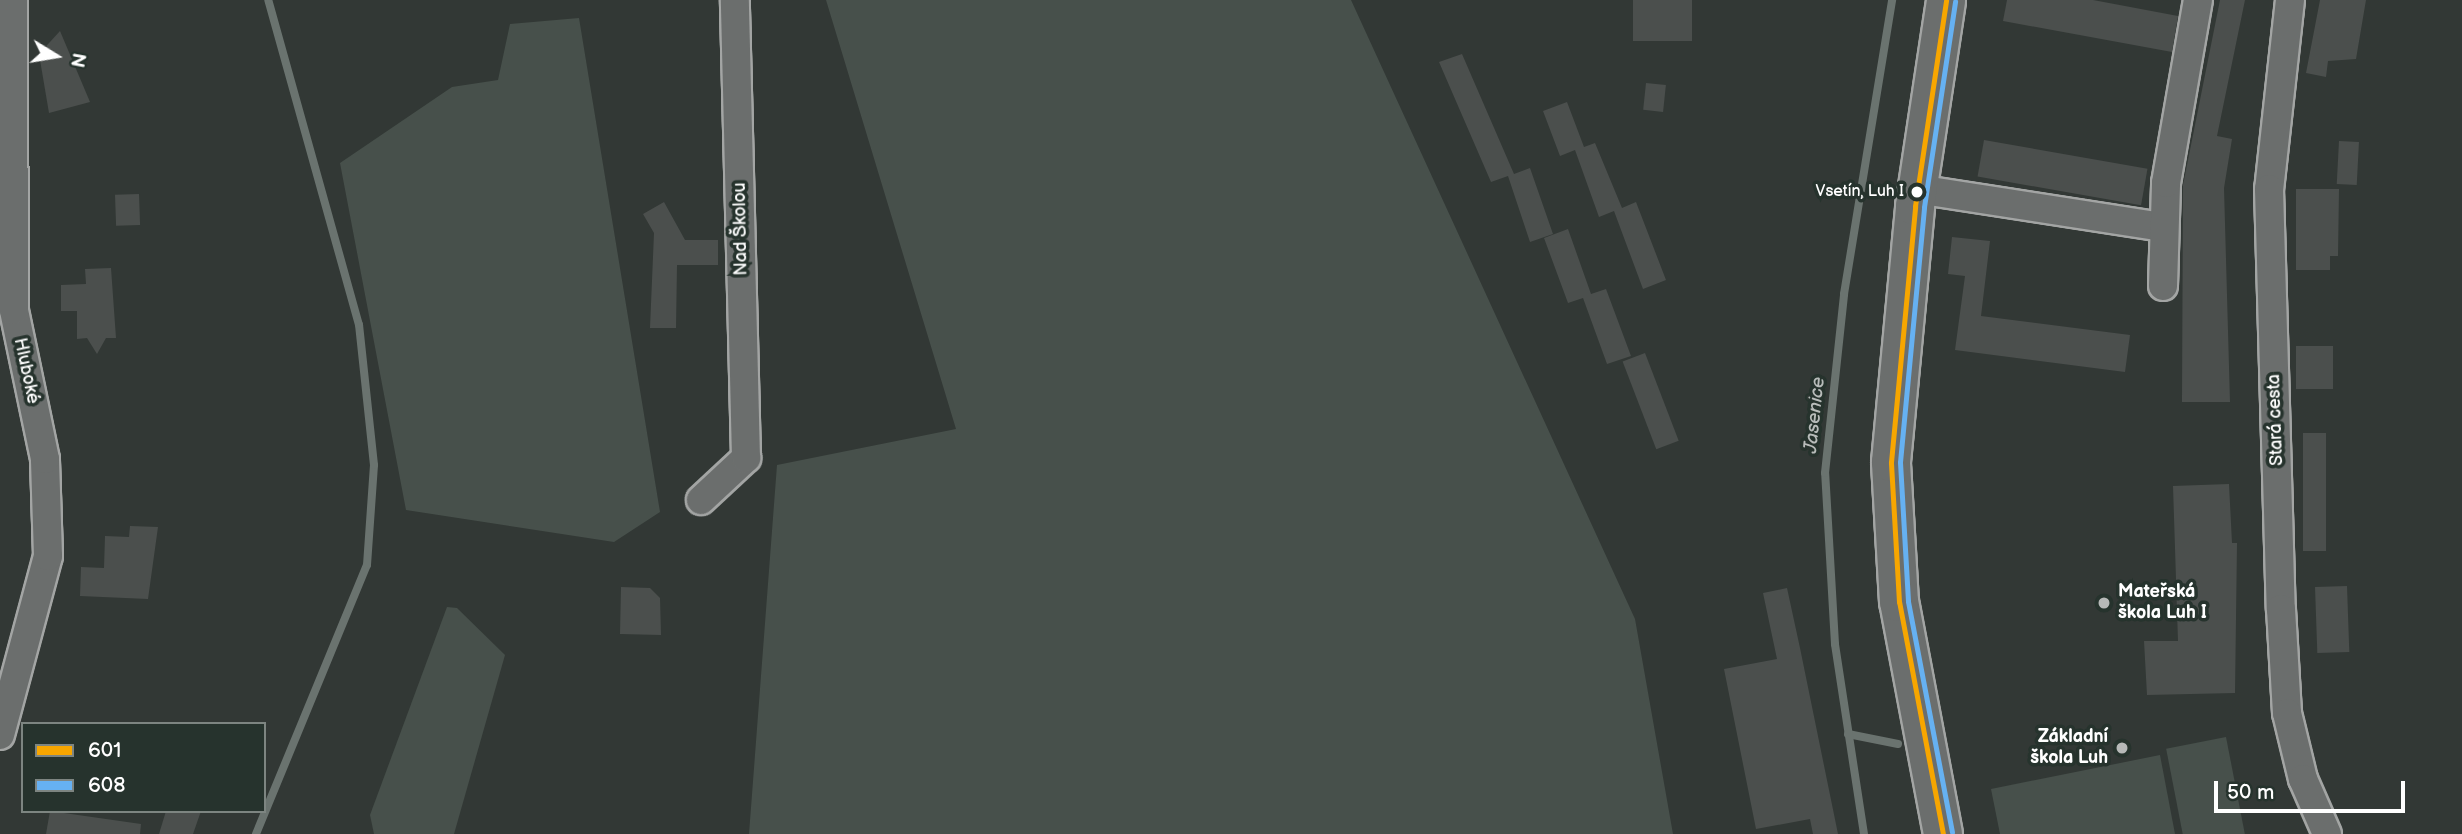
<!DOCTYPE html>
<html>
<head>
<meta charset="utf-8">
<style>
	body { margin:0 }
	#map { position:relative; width:2462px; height:834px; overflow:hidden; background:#323835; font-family:"Balsamiq Sans",sans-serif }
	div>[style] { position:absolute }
	.green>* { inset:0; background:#47504b; transform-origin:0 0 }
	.stream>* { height:8px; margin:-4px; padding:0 4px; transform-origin:4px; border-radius:4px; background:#6a736f }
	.building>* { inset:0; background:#4b4f4d; transform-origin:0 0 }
	.roads { filter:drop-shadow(2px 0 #a3a5a4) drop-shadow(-2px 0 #a3a5a4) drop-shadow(0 2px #a3a5a4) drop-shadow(0 -2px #a3a5a4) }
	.street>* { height:28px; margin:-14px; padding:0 14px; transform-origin:14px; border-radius:14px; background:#6b6e6d }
	.secondary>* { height:38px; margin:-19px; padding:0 19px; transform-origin:19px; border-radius:19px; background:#6b6e6d }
	.bus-1>* { height:5px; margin:-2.5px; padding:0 2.5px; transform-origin:2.5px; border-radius:2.5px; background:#f7a600 }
	.bus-2>* { height:5px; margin:-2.5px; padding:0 2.5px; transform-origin:2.5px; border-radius:2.5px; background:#66b1f2 }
	.dots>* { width:19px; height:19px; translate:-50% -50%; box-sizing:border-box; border:4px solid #26332d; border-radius:50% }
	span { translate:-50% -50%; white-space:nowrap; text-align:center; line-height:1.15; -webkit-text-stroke:7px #26332d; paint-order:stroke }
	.bus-label { font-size:16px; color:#fff }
	.right { translate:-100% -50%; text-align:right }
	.street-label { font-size:18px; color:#fff }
	.poi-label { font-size:18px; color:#fff; font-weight:700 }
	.left { translate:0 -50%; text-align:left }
	.water-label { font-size:19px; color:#b8bcba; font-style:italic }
	.legend { position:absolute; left:21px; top:722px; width:245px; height:91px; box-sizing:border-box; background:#26332d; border:2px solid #7d8581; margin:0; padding:9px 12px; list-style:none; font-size:21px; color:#fff }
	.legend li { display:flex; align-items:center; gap:14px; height:35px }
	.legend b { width:35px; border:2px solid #7d8581 }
	.north { position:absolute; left:21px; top:21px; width:70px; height:70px; -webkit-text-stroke:5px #26332d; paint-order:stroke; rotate:101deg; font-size:19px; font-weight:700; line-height:28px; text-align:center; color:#fff }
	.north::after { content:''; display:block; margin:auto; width:24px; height:32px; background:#fff; clip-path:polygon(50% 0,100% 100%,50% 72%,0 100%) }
	.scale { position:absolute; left:2214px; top:781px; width:191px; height:32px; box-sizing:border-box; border:4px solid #fff; border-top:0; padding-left:9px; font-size:21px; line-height:24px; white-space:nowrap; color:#fff; -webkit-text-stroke:5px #26332d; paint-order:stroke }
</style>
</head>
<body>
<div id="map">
	<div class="green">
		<i style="clip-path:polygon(826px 0,1351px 0,1635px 619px,1673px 834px,749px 834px,777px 465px,956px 429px)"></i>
		<i style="clip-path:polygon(579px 18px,660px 512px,614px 542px,406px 510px,340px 163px,452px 87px,498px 80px,510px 24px)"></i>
		<i style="clip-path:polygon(447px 607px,457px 608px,505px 655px,454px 834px,374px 834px,370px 815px)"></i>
		<i style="left:2226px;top:737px;width:99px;height:61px;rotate:79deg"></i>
		<i style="clip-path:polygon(2160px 755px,2175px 834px,2000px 834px,1991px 789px)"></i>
	</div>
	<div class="stream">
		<i style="left:1848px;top:734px;width:51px;rotate:11.3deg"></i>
		<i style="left:256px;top:834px;width:291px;rotate:-67.6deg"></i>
		<i style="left:367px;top:565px;width:100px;rotate:-86deg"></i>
		<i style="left:374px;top:465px;width:141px;rotate:-96.1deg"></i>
		<i style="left:359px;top:325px;width:337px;rotate:-105.6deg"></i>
		<i style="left:1864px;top:834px;width:192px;rotate:-98.7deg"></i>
		<i style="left:1835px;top:644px;width:171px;rotate:-93.3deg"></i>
		<i style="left:1825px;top:473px;width:180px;rotate:-83.9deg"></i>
		<i style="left:1844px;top:294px;width:298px;rotate:-80.7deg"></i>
	</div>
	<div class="building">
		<i style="left:1633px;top:0;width:59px;height:41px"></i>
		<i style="clip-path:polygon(2007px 0,2093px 0,2178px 16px,2172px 52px,2003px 21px)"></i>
		<i style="clip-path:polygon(2220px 0,2245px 0,2217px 136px,2232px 139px,2224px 188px,2230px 402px,2182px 402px,2183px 185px)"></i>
		<i style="clip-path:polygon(2320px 0,2366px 0,2356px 59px,2328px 61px,2326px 77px,2306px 73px)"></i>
		<i style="clip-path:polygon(60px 31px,90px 102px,49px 113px,39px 54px)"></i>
		<i style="clip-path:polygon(1462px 54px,1514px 174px,1530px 168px,1553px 234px,1530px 242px,1508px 176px,1491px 182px,1439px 62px)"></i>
		<i style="left:1646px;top:83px;width:20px;height:27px;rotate:6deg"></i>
		<i style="clip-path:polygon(1567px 102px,1584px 147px,1595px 143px,1622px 208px,1636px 202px,1666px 280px,1643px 289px,1614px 211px,1599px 217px,1575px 150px,1560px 156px,1543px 111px)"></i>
		<i style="left:1984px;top:140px;width:166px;height:37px;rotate:10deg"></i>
		<i style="left:2339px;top:141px;width:20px;height:43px;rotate:3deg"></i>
		<i style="clip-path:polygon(2296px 189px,2339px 189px,2338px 256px,2330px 256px,2330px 270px,2296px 270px)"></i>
		<i style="left:139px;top:194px;width:31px;height:24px;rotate:88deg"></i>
		<i style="clip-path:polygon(664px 202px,685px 240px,718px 240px,718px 265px,677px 265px,676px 328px,650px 328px,654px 233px,643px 214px)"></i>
		<i style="clip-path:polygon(1568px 229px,1591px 294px,1606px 289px,1631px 356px,1607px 364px,1583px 298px,1568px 303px,1544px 238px)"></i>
		<i style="clip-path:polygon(1952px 237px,1990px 241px,1981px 316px,2130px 335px,2125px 372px,1955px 350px,1965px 276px,1948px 274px)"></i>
		<i style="clip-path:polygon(111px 268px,116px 338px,106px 338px,97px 354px,87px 338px,77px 339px,77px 311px,61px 311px,61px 285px,86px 284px,85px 269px)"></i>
		<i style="left:2296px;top:346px;width:37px;height:43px"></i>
		<i style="left:1645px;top:353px;width:94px;height:24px;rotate:69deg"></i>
		<i style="left:2303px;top:433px;width:23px;height:118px"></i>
		<i style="clip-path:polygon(2229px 484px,2232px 543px,2237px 543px,2235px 693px,2147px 695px,2144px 641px,2178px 641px,2173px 486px)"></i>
		<i style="clip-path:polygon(130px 526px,158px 527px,148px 599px,80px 596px,81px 567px,104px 568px,105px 536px,129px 537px)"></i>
		<i style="left:2347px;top:586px;width:66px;height:32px;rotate:88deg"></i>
		<i style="clip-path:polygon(621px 587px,650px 588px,660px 598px,661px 635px,620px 634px)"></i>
		<i style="clip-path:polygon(1787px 588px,1800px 648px,1838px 834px,1813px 834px,1810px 819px,1756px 829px,1724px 669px,1777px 659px,1763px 593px)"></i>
		<i style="clip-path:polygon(50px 811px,141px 824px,140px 834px,46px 834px)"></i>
		<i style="clip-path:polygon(166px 811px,201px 811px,193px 834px,159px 834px)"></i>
	</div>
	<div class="roads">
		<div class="street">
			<i style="left:2290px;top:0;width:190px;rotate:96.3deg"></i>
			<i style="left:2269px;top:189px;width:420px;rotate:88.4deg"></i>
			<i style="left:2281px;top:609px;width:104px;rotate:86.7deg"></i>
			<i style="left:2287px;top:713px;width:68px;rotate:76.4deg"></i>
			<i style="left:2303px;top:779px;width:60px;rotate:66.4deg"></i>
			<i style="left:1917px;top:189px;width:249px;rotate:8.8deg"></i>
			<i style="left:2163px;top:286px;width:103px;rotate:-88.3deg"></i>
			<i style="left:2166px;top:183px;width:186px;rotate:-80.1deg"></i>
			<i style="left:701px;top:500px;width:62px;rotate:-43deg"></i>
			<i style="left:746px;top:458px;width:458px;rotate:-91.4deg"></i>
			<i style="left:0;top:735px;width:185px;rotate:-75deg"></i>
			<i style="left:48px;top:556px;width:97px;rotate:-91.8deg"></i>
			<i style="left:45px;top:459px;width:152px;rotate:-101.8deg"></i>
			<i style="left:14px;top:310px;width:310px;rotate:-90.2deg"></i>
		</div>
		<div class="secondary">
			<i style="left:1943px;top:834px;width:236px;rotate:-100.7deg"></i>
			<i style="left:1899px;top:602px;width:140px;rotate:-93.3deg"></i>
			<i style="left:1891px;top:462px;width:257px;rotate:-84.6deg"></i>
			<i style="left:1915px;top:206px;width:208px;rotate:-81.4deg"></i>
		</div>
	</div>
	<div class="bus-1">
		<i style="left:1943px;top:834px;width:236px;rotate:-100.7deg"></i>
		<i style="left:1899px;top:602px;width:140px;rotate:-93.3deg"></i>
		<i style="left:1891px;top:462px;width:257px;rotate:-84.6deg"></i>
		<i style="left:1915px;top:206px;width:208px;rotate:-81.4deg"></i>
	</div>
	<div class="bus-2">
		<i style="left:1952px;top:832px;width:235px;rotate:-100.8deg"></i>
		<i style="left:1908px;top:601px;width:139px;rotate:-93.3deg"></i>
		<i style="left:1900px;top:462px;width:256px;rotate:-84.6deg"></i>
		<i style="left:1924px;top:207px;width:208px;rotate:-81.4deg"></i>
	</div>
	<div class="dots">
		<i style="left:1917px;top:192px;background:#fff"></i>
		<i style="left:2104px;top:603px;background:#b7b9b8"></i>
		<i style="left:2122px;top:748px;background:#b7b9b8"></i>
	</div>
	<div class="bus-label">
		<span class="right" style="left:1904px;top:192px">Vsetín, Luh I</span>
	</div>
	<div class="street-label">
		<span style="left:741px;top:229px;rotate:-91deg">Nad Školou</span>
		<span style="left:26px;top:371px;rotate:78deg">Hluboké</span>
		<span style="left:2276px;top:420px;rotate:-92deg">Stará cesta</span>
	</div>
	<div class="poi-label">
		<span class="left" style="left:2118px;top:603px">Mateřská<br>škola Luh I</span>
		<span class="right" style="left:2108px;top:748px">Základní<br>škola Luh</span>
	</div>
	<div class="water-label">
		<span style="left:1815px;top:415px;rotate:-84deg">Jasenice</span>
	</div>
	<ul class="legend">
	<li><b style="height:9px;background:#f7a600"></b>601</li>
	<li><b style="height:9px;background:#66b1f2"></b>608</li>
	</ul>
	<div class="north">N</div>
	<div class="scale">50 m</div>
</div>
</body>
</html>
